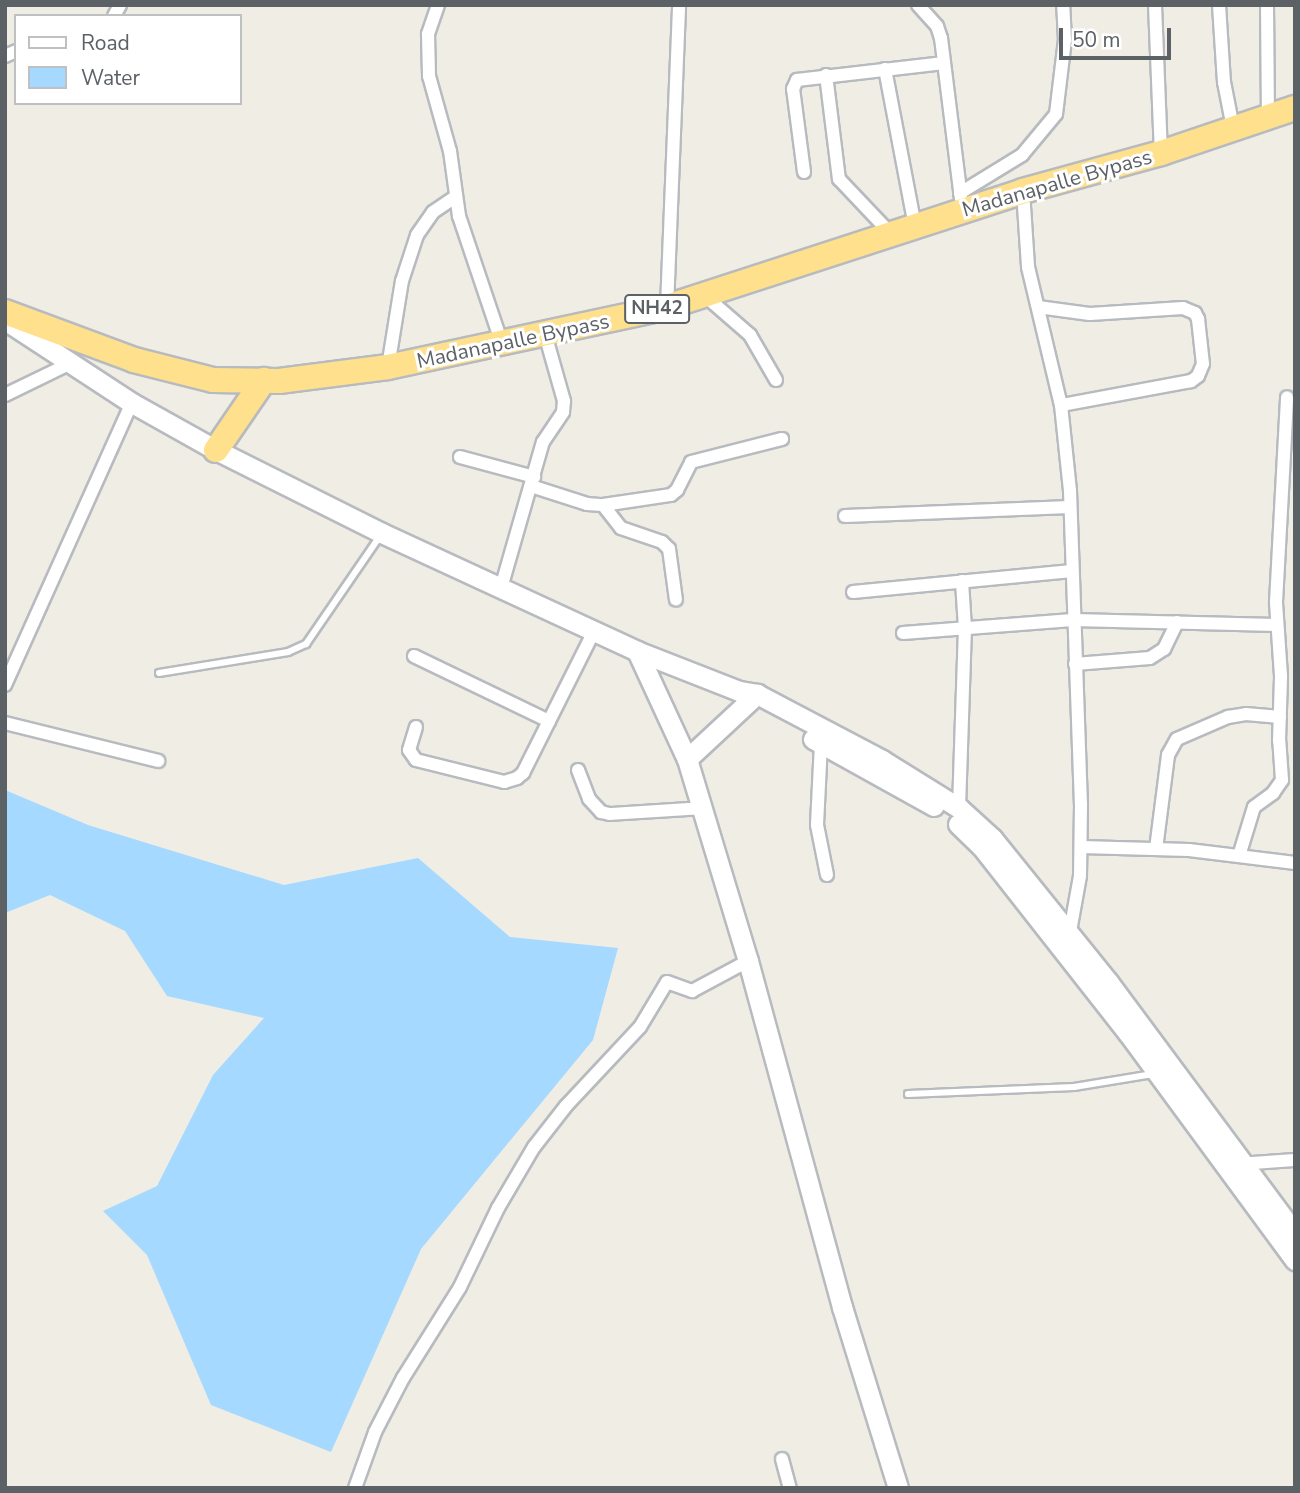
<!DOCTYPE html>
<html>
<head>
<meta charset="utf-8">
<style>
	body { margin:0 }
	#map { position:relative; width:1300px; height:1493px; overflow:hidden; background:#f0ede5; font-family:"Nunito Sans",sans-serif }
	div>[style] { position:absolute }
	.water>* { inset:0; background:#a5d9ff }
	.roads { filter:drop-shadow(2px 0 #b7bbbf) drop-shadow(-2px 0 #b7bbbf) drop-shadow(0 2px #b7bbbf) drop-shadow(0 -2px #b7bbbf) }
	.lane>* { height:6px; margin:-3px; padding:0 3px; transform-origin:3px; border-radius:3px; background:#fff }
	.street>* { height:12px; margin:-6px; padding:0 6px; transform-origin:6px; border-radius:6px; background:#fff }
	.secondary>* { height:19px; margin:-9.5px; padding:0 9.5px; transform-origin:9.5px; border-radius:9.5px; background:#fff }
	.highway>* { height:24px; margin:-12px; padding:0 12px; transform-origin:12px; border-radius:12px; background:#ffe08c }
	span { translate:-50% -50%; white-space:nowrap; text-align:center; line-height:1.15; -webkit-text-stroke:6px #fff; paint-order:stroke }
	.shield-label span { padding:2px 5px; background:#fff; border:2px solid; border-radius:5px; -webkit-text-stroke-width:0 }
	.shield-label { font-size:19px; color:#5c6166; font-weight:700 }
	.street-label { font-size:21px; color:#5c6166 }
	.frame { position:absolute; inset:0; border:7px solid #5c6166; pointer-events:none }
	.legend { position:absolute; left:14px; top:14px; width:228px; height:91px; box-sizing:border-box; background:#fff; border:2px solid #bec0c2; margin:0; padding:9px 12px; list-style:none; font-size:21px; color:#5c6166 }
	.legend li { display:flex; align-items:center; gap:14px; height:35px }
	.legend b { width:35px; border:2px solid #bec0c2 }
	.scale { position:absolute; left:1059px; top:28px; width:112px; height:32px; box-sizing:border-box; border:4px solid #5c6166; border-top:0; padding-left:9px; font-size:21px; line-height:24px; white-space:nowrap; color:#5c6166; -webkit-text-stroke:5px #fff; paint-order:stroke }
</style>
</head>
<body>
<div id="map">
	<div class="water">
		<i style="clip-path:polygon(5px 790px,88px 825px,284px 885px,418px 858px,510px 937px,618px 948px,593px 1040px,421px 1249px,331px 1452px,211px 1405px,147px 1255px,103px 1211px,157px 1186px,213px 1075px,264px 1018px,167px 996px,125px 931px,50px 895px,5px 913px)"></i>
	</div>
	<div class="roads">
		<div class="lane">
			<i style="left:159px;top:673px;width:131px;rotate:-9.2deg"></i>
			<i style="left:288px;top:652px;width:20px;rotate:-24deg"></i>
			<i style="left:306px;top:644px;width:131px;rotate:-55.6deg"></i>
			<i style="left:908px;top:1094px;width:166px;rotate:-2.4deg"></i>
			<i style="left:1074px;top:1087px;width:80px;rotate:-9.3deg"></i>
		</div>
		<div class="street">
			<i style="left:438px;top:5px;width:31px;rotate:109deg"></i>
			<i style="left:428px;top:34px;width:42px;rotate:88.6deg"></i>
			<i style="left:429px;top:76px;width:78px;rotate:74.4deg"></i>
			<i style="left:450px;top:151px;width:66px;rotate:82.1deg"></i>
			<i style="left:459px;top:216px;width:135px;rotate:71.4deg"></i>
			<i style="left:918px;top:5px;width:28px;rotate:48deg"></i>
			<i style="left:937px;top:26px;width:13px;rotate:72deg"></i>
			<i style="left:941px;top:38px;width:162px;rotate:82.9deg"></i>
			<i style="left:1155px;top:5px;width:148px;rotate:87.7deg"></i>
			<i style="left:1219px;top:5px;width:77px;rotate:86.3deg"></i>
			<i style="left:1224px;top:82px;width:47px;rotate:78.9deg"></i>
			<i style="left:1267px;top:5px;width:111px;rotate:89.5deg"></i>
			<i style="left:114px;top:16px;width:13px;rotate:-61deg"></i>
			<i style="left:5px;top:56px;width:12px;rotate:-24deg"></i>
			<i style="left:885px;top:69px;width:160px;rotate:79.2deg"></i>
			<i style="left:826px;top:75px;width:105px;rotate:82.9deg"></i>
			<i style="left:839px;top:179px;width:76px;rotate:46.6deg"></i>
			<i style="left:804px;top:172px;width:84px;rotate:-97.5deg"></i>
			<i style="left:793px;top:89px;width:10px;rotate:-66deg"></i>
			<i style="left:797px;top:80px;width:148px;rotate:-6.6deg"></i>
			<i style="left:1023px;top:191px;width:76px;rotate:86.2deg"></i>
			<i style="left:1028px;top:267px;width:142px;rotate:76.6deg"></i>
			<i style="left:1061px;top:405px;width:86px;rotate:84deg"></i>
			<i style="left:1070px;top:491px;width:314px;rotate:88deg"></i>
			<i style="left:1081px;top:805px;width:71px;rotate:90.8deg"></i>
			<i style="left:1080px;top:876px;width:62px;rotate:100.2deg"></i>
			<i style="left:960px;top:193px;width:73px;rotate:-31.5deg"></i>
			<i style="left:1022px;top:155px;width:53px;rotate:-50.3deg"></i>
			<i style="left:1056px;top:114px;width:75px;rotate:-83.1deg"></i>
			<i style="left:1065px;top:40px;width:35px;rotate:-93deg"></i>
			<i style="left:704px;top:295px;width:61px;rotate:41deg"></i>
			<i style="left:750px;top:335px;width:52px;rotate:60deg"></i>
			<i style="left:667px;top:307px;width:302px;rotate:-87.7deg"></i>
			<i style="left:1038px;top:307px;width:52px;rotate:7.7deg"></i>
			<i style="left:1090px;top:314px;width:93px;rotate:-3.7deg"></i>
			<i style="left:1183px;top:308px;width:13px;rotate:23deg"></i>
			<i style="left:1195px;top:313px;width:7px;rotate:63deg"></i>
			<i style="left:1198px;top:319px;width:45px;rotate:83.7deg"></i>
			<i style="left:1203px;top:364px;width:13px;rotate:113deg"></i>
			<i style="left:1198px;top:376px;width:9px;rotate:144deg"></i>
			<i style="left:1191px;top:381px;width:132px;rotate:169.5deg"></i>
			<i style="left:388px;top:367px;width:87px;rotate:-80.8deg"></i>
			<i style="left:402px;top:281px;width:48px;rotate:-71.9deg"></i>
			<i style="left:417px;top:235px;width:28px;rotate:-55deg"></i>
			<i style="left:433px;top:212px;width:25px;rotate:-34deg"></i>
			<i style="left:5px;top:395px;width:73px;rotate:-25.9deg"></i>
			<i style="left:460px;top:457px;width:77px;rotate:15.1deg"></i>
			<i style="left:531px;top:486px;width:59px;rotate:17.8deg"></i>
			<i style="left:587px;top:504px;width:16px;rotate:4deg"></i>
			<i style="left:603px;top:505px;width:69px;rotate:-8.4deg"></i>
			<i style="left:671px;top:495px;width:8px;rotate:-40deg"></i>
			<i style="left:677px;top:490px;width:31px;rotate:-63deg"></i>
			<i style="left:691px;top:462px;width:94px;rotate:-14.2deg"></i>
			<i style="left:603px;top:505px;width:29px;rotate:52deg"></i>
			<i style="left:621px;top:528px;width:43px;rotate:18.9deg"></i>
			<i style="left:662px;top:542px;width:10px;rotate:45deg"></i>
			<i style="left:669px;top:549px;width:51px;rotate:82.2deg"></i>
			<i style="left:845px;top:516px;width:225px;rotate:-2.3deg"></i>
			<i style="left:501px;top:588px;width:152px;rotate:-74deg"></i>
			<i style="left:543px;top:442px;width:36px;rotate:-56deg"></i>
			<i style="left:563px;top:412px;width:11px;rotate:-85deg"></i>
			<i style="left:564px;top:401px;width:70px;rotate:-105.8deg"></i>
			<i style="left:853px;top:592px;width:220px;rotate:-5.5deg"></i>
			<i style="left:903px;top:633px;width:170px;rotate:-4.4deg"></i>
			<i style="left:1073px;top:620px;width:204px;rotate:1.4deg"></i>
			<i style="left:414px;top:656px;width:150px;rotate:25.7deg"></i>
			<i style="left:1075px;top:664px;width:75px;rotate:-4.6deg"></i>
			<i style="left:1150px;top:658px;width:17px;rotate:-33deg"></i>
			<i style="left:1164px;top:649px;width:30px;rotate:-64deg"></i>
			<i style="left:5px;top:685px;width:309px;rotate:-65.8deg"></i>
			<i style="left:5px;top:723px;width:158px;rotate:13.9deg"></i>
			<i style="left:416px;top:727px;width:24px;rotate:107deg"></i>
			<i style="left:409px;top:750px;width:12px;rotate:55deg"></i>
			<i style="left:416px;top:760px;width:91px;rotate:14deg"></i>
			<i style="left:504px;top:782px;width:14px;rotate:-17deg"></i>
			<i style="left:517px;top:778px;width:8px;rotate:-40deg"></i>
			<i style="left:523px;top:773px;width:159px;rotate:-63.4deg"></i>
			<i style="left:821px;top:743px;width:82px;rotate:92.8deg"></i>
			<i style="left:817px;top:825px;width:51px;rotate:78.7deg"></i>
			<i style="left:578px;top:770px;width:31px;rotate:69deg"></i>
			<i style="left:589px;top:799px;width:18px;rotate:47deg"></i>
			<i style="left:601px;top:812px;width:9px;rotate:13deg"></i>
			<i style="left:610px;top:814px;width:92px;rotate:-3.7deg"></i>
			<i style="left:959px;top:808px;width:180px;rotate:-88.1deg"></i>
			<i style="left:965px;top:628px;width:47px;rotate:-93.7deg"></i>
			<i style="left:1081px;top:847px;width:108px;rotate:1.6deg"></i>
			<i style="left:1189px;top:850px;width:107px;rotate:7deg"></i>
			<i style="left:1156px;top:849px;width:95px;rotate:-82.7deg"></i>
			<i style="left:1168px;top:755px;width:18px;rotate:-61deg"></i>
			<i style="left:1177px;top:739px;width:56px;rotate:-23.3deg"></i>
			<i style="left:1228px;top:717px;width:18px;rotate:-9deg"></i>
			<i style="left:1246px;top:714px;width:34px;rotate:5deg"></i>
			<i style="left:1239px;top:856px;width:51px;rotate:-73deg"></i>
			<i style="left:1254px;top:807px;width:24px;rotate:-36deg"></i>
			<i style="left:1273px;top:793px;width:16px;rotate:-55deg"></i>
			<i style="left:1282px;top:780px;width:39px;rotate:-94deg"></i>
			<i style="left:1279px;top:741px;width:65px;rotate:-88.2deg"></i>
			<i style="left:1281px;top:676px;width:74px;rotate:-93.9deg"></i>
			<i style="left:1276px;top:602px;width:205px;rotate:-86.9deg"></i>
			<i style="left:1238px;top:1164px;width:57px;rotate:-4deg"></i>
			<i style="left:782px;top:1459px;width:30px;rotate:75deg"></i>
			<i style="left:355px;top:1488px;width:59px;rotate:-70.3deg"></i>
			<i style="left:375px;top:1432px;width:61px;rotate:-62.6deg"></i>
			<i style="left:403px;top:1378px;width:107px;rotate:-57.9deg"></i>
			<i style="left:460px;top:1287px;width:88px;rotate:-64.3deg"></i>
			<i style="left:498px;top:1208px;width:71px;rotate:-59.5deg"></i>
			<i style="left:534px;top:1147px;width:52px;rotate:-52deg"></i>
			<i style="left:566px;top:1106px;width:108px;rotate:-46.9deg"></i>
			<i style="left:640px;top:1027px;width:52px;rotate:-59deg"></i>
			<i style="left:667px;top:982px;width:27px;rotate:20deg"></i>
			<i style="left:692px;top:991px;width:64px;rotate:-28.2deg"></i>
		</div>
		<div class="secondary">
			<i style="left:5px;top:320px;width:152px;rotate:33.2deg"></i>
			<i style="left:132px;top:403px;width:96px;rotate:29.2deg"></i>
			<i style="left:216px;top:450px;width:186px;rotate:26.6deg"></i>
			<i style="left:382px;top:533px;width:281px;rotate:24.8deg"></i>
			<i style="left:637px;top:651px;width:110px;rotate:21.4deg"></i>
			<i style="left:739px;top:691px;width:18px;rotate:9deg"></i>
			<i style="left:757px;top:694px;width:141px;rotate:27.8deg"></i>
			<i style="left:882px;top:760px;width:91px;rotate:31.9deg"></i>
			<i style="left:959px;top:808px;width:45px;rotate:42.3deg"></i>
			<i style="left:992px;top:838px;width:186px;rotate:51.1deg"></i>
			<i style="left:1109px;top:983px;width:312px;rotate:53.4deg"></i>
			<i style="left:637px;top:651px;width:119px;rotate:65.2deg"></i>
			<i style="left:687px;top:759px;width:211px;rotate:73.2deg"></i>
			<i style="left:748px;top:961px;width:359px;rotate:74.8deg"></i>
			<i style="left:842px;top:1307px;width:189px;rotate:72.8deg"></i>
			<i style="left:813px;top:739px;width:138px;rotate:29deg"></i>
			<i style="left:687px;top:759px;width:96px;rotate:-42.9deg"></i>
			<i style="left:958px;top:824px;width:33px;rotate:44deg"></i>
			<i style="left:982px;top:847px;width:236px;rotate:51.9deg"></i>
			<i style="left:1128px;top:1033px;width:282px;rotate:53.7deg"></i>
		</div>
		<div class="highway">
			<i style="left:5px;top:312px;width:138px;rotate:20.4deg"></i>
			<i style="left:134px;top:360px;width:81px;rotate:14.2deg"></i>
			<i style="left:213px;top:380px;width:66px;rotate:0.9deg"></i>
			<i style="left:279px;top:381px;width:110px;rotate:-7.3deg"></i>
			<i style="left:388px;top:367px;width:285px;rotate:-12.1deg"></i>
			<i style="left:667px;top:307px;width:374px;rotate:-18deg"></i>
			<i style="left:1023px;top:191px;width:143px;rotate:-15.4deg"></i>
			<i style="left:1161px;top:153px;width:141px;rotate:-18.6deg"></i>
			<i style="left:216px;top:450px;width:85px;rotate:-55.6deg"></i>
		</div>
	</div>
	<div class="shield-label">
		<span style="left:657px;top:309px">NH42</span>
	</div>
	<div class="street-label">
		<span style="left:1057px;top:183px;rotate:-16deg">Madanapalle Bypass</span>
		<span style="left:513px;top:341px;rotate:-12deg">Madanapalle Bypass</span>
	</div>
	<div class="frame"></div>
	<ul class="legend">
	<li><b style="height:9px;background:#fff"></b>Road</li>
	<li><b style="height:19px;background:#a5d9ff"></b>Water</li>
	</ul>
	<div class="scale">50 m</div>
</div>
</body>
</html>
